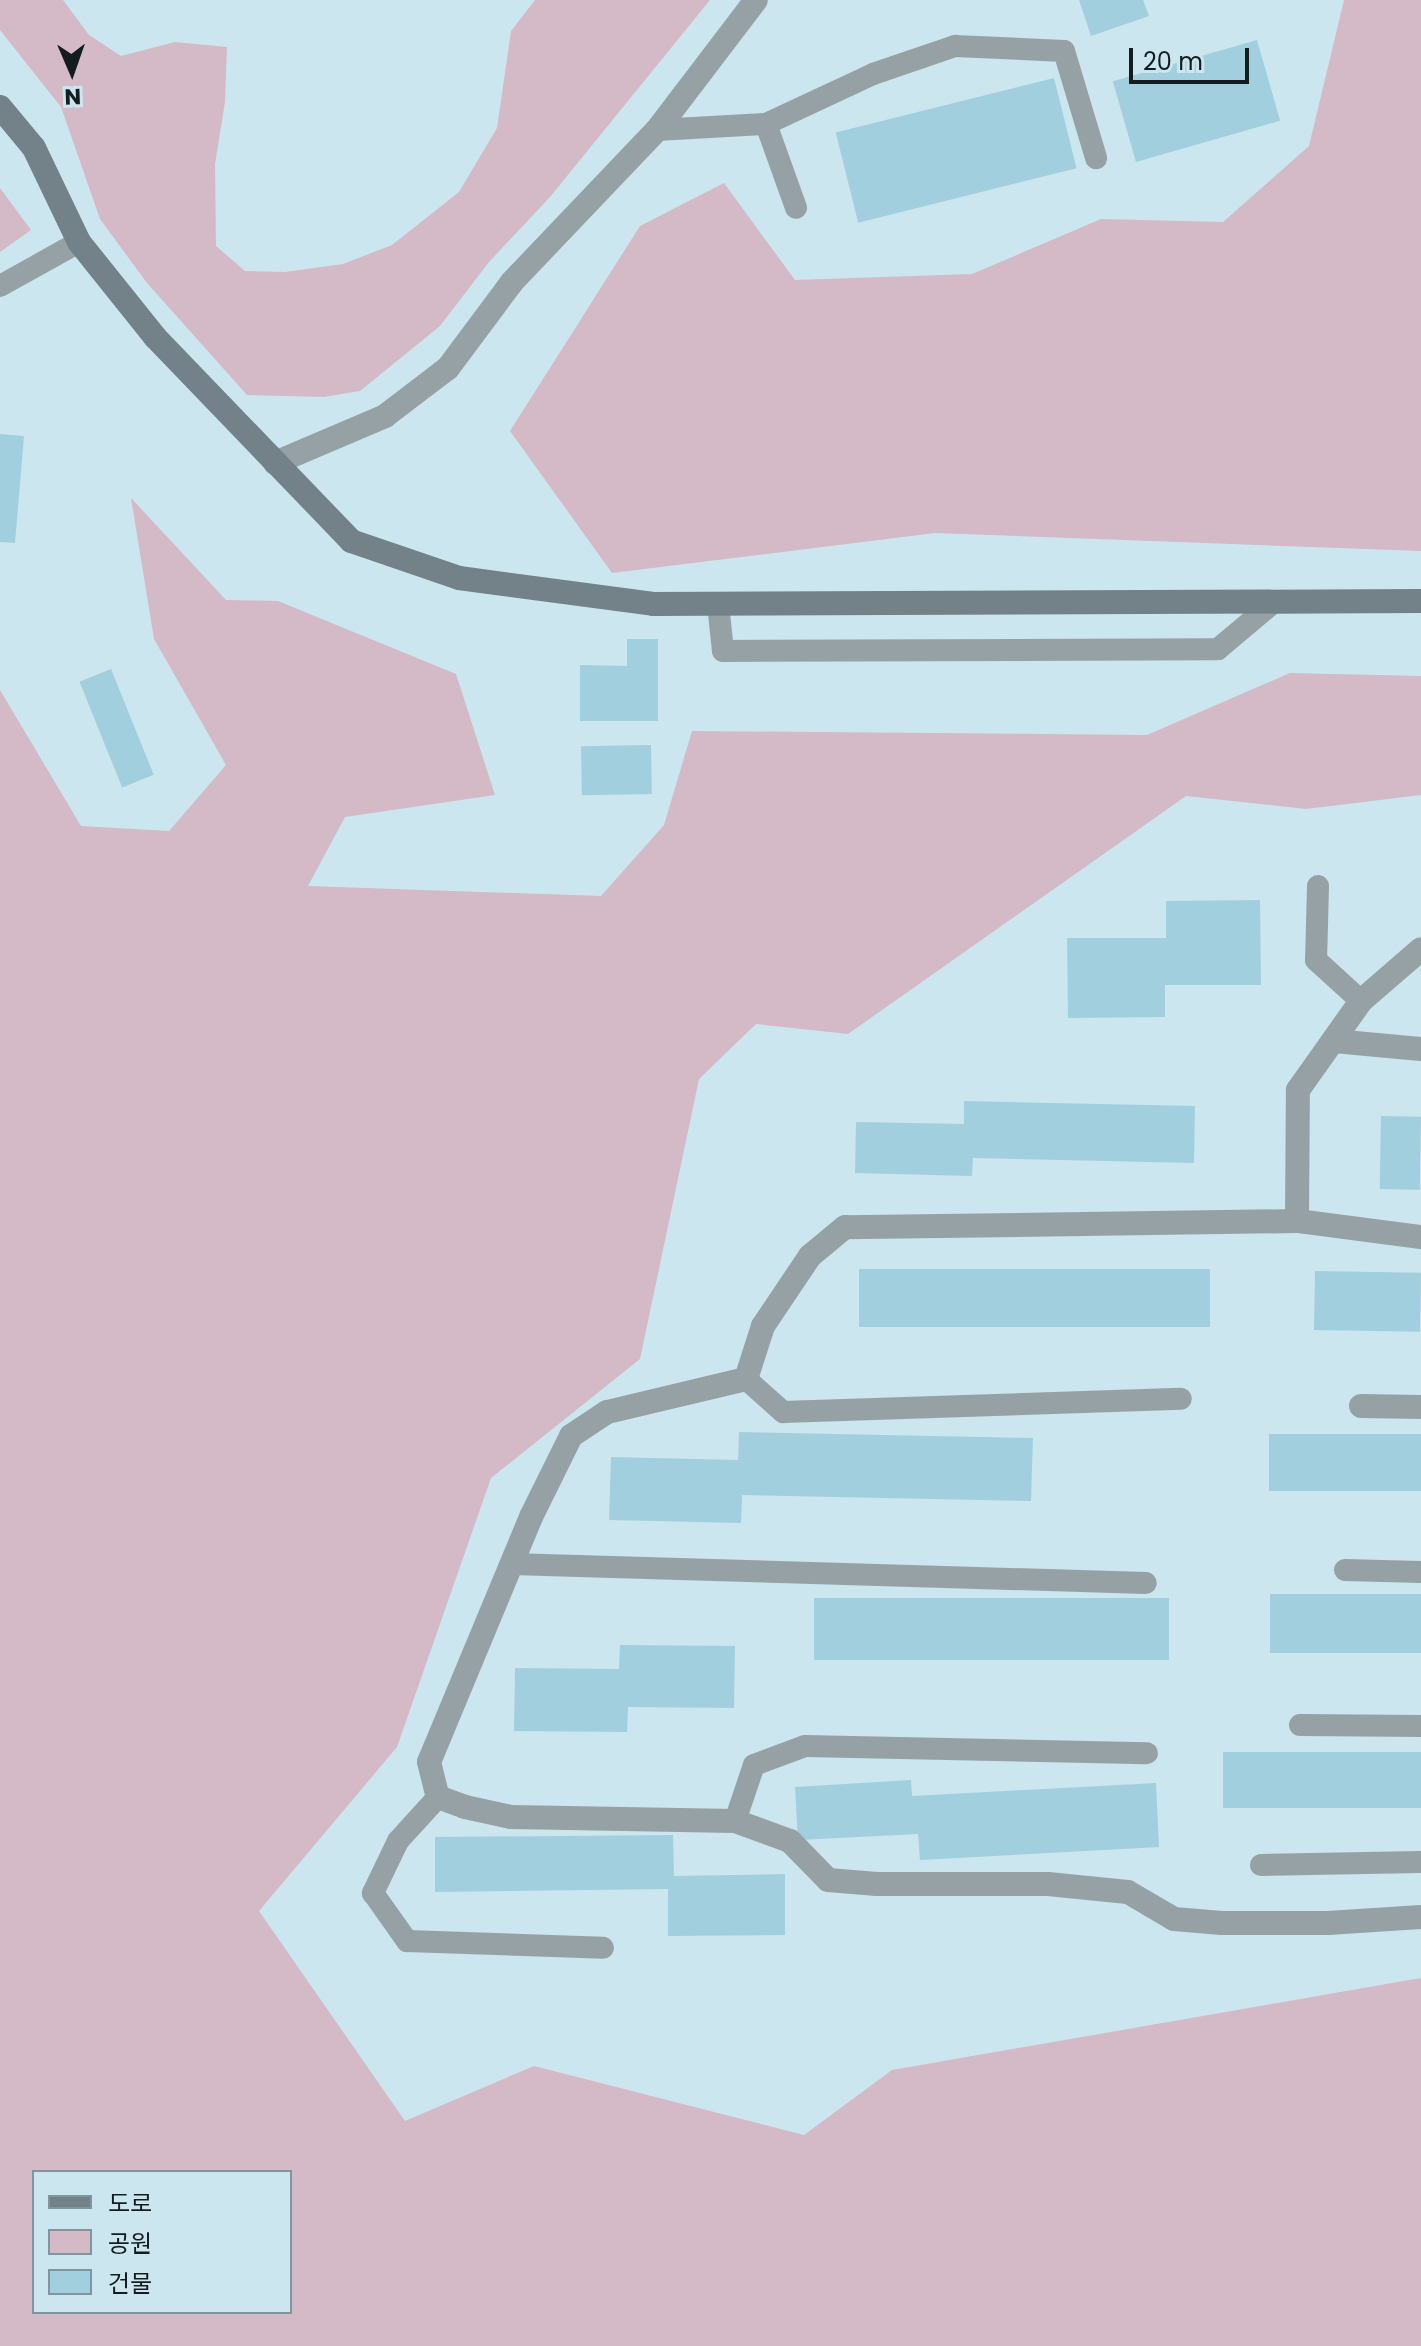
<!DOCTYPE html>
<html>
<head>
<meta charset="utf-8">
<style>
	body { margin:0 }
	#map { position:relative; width:1421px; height:2346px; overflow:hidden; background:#cbe6ef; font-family:Poppins,"Noto Sans KR",sans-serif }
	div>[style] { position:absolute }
	.green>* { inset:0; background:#d3bac6 }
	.building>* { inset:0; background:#a2cfdd; transform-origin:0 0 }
	.lane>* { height:22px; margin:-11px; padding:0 11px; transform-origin:11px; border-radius:11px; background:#96a1a5 }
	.street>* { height:24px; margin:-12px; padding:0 12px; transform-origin:12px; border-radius:12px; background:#96a1a5 }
	.secondary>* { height:24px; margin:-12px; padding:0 12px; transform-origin:12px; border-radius:12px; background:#728288 }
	span { translate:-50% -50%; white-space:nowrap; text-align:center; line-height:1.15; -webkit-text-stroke:8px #cbe6ef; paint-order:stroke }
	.legend { position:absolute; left:32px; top:2170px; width:260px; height:144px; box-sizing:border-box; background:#cbe6ef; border:2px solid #81969c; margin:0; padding:10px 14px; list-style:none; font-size:24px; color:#131d20 }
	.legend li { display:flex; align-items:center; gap:16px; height:40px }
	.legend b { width:40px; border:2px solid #81969c }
	.north { position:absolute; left:32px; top:32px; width:80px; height:80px; -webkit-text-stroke:6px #cbe6ef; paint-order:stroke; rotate:178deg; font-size:22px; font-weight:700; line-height:32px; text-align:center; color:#131d20 }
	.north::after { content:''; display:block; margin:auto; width:28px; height:36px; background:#131d20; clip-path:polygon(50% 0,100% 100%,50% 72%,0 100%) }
	.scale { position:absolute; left:1129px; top:48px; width:120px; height:36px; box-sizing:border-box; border:4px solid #131d20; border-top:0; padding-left:10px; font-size:24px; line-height:28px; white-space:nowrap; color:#131d20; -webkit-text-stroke:6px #cbe6ef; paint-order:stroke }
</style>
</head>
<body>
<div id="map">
	<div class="green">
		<i style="clip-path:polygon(0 0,63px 0,89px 35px,121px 56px,175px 42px,227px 47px,225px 102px,215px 164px,216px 246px,245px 271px,285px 272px,343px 264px,392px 245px,459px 192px,497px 128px,511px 31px,535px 0,710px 0,550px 197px,489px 262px,440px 326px,360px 391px,324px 397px,247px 395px,147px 283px,100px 219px,61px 107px,0 30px)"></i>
		<i style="clip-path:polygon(1344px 0,1421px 0,1421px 551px,935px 533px,612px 573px,510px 431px,640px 226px,724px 183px,795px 280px,972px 274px,1101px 219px,1223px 222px,1309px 146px)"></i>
		<i style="clip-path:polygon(0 188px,31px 230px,0 252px)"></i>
		<i style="clip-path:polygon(evenodd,131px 498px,226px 600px,278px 601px,456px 674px,495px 795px,345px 817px,308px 886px,601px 896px,664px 825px,692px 731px,1147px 735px,1290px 673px,1421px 676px,1421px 795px,1306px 809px,1186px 796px,848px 1034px,756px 1024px,699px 1079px,640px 1359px,491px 1478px,397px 1747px,259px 1911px,405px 2121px,534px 2066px,804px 2135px,892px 2070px,1421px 1978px,1421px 2346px,0 2346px,0 690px,81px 826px,169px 831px,226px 765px,154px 639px,131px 498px,34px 2172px,290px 2172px,290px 2312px,34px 2312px,34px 2172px)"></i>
	</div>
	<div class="building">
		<i style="clip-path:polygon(1079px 0,1143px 0,1149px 16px,1091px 36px)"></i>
		<i style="left:1257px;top:40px;width:84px;height:150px;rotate:74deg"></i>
		<i style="left:1054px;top:78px;width:93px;height:225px;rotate:76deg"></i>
		<i style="clip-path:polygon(0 434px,24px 436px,15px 543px,0 542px)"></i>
		<i style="clip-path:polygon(627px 639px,658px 639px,658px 721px,580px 721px,580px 665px,627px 666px)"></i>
		<i style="left:111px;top:669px;width:114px;height:34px;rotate:68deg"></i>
		<i style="left:651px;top:745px;width:49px;height:70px;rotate:89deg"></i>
		<i style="clip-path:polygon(1260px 900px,1261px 985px,1165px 985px,1165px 1017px,1068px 1018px,1067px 938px,1166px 938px,1166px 901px)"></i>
		<i style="clip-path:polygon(964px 1101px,1195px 1106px,1194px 1163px,973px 1158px,972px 1176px,855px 1173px,856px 1122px,964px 1124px)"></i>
		<i style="left:1381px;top:1116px;width:40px;height:73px;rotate:1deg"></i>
		<i style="left:1210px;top:1269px;width:58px;height:351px;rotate:90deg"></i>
		<i style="left:1315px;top:1271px;width:106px;height:59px;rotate:1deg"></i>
		<i style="clip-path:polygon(739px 1432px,1033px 1438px,1031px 1501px,742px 1495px,741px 1523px,609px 1520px,611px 1457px,738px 1460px)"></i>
		<i style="left:1269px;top:1434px;width:152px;height:57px"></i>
		<i style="left:1421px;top:1594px;width:59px;height:151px;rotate:90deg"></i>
		<i style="left:814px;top:1598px;width:355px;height:62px"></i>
		<i style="clip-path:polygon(620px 1645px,735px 1646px,734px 1708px,628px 1707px,627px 1732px,514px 1731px,515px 1668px,619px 1669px)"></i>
		<i style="left:1421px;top:1752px;width:56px;height:198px;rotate:90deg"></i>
		<i style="clip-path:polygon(911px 1780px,912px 1796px,1156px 1783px,1159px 1847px,920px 1860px,918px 1834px,798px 1840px,795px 1787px)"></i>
		<i style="clip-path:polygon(673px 1835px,674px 1876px,785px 1874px,785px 1935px,668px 1936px,668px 1889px,435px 1892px,435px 1837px)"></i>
	</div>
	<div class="lane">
		<i style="left:766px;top:124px;width:89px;rotate:70.3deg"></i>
		<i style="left:657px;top:130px;width:109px;rotate:-3.2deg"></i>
		<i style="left:766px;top:124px;width:118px;rotate:-25deg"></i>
		<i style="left:873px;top:74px;width:87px;rotate:-18.9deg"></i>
		<i style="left:955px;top:46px;width:109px;rotate:2.6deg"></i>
		<i style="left:1064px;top:51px;width:112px;rotate:73.3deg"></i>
		<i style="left:0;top:286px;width:90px;rotate:-29.1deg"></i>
		<i style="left:718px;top:604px;width:47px;rotate:83.9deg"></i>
		<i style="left:723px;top:651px;width:495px;rotate:-0.2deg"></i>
		<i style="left:1218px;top:649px;width:73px;rotate:-40deg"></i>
		<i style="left:1318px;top:886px;width:74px;rotate:91.5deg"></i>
		<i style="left:1316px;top:960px;width:61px;rotate:42.3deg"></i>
		<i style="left:746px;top:1379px;width:50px;rotate:41.7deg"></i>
		<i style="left:783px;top:1412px;width:398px;rotate:-1.9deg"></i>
		<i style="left:511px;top:1564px;width:635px;rotate:1.71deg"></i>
		<i style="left:1345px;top:1570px;width:76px;rotate:1.5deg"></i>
		<i style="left:1300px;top:1725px;width:121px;rotate:0.5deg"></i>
		<i style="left:438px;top:1797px;width:59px;rotate:132.3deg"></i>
		<i style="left:398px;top:1841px;width:58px;rotate:115.7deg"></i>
		<i style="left:373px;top:1893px;width:59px;rotate:54.7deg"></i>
		<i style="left:407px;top:1941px;width:196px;rotate:2deg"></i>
		<i style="left:735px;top:1821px;width:59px;rotate:-71.3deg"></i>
		<i style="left:754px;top:1765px;width:54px;rotate:-20.4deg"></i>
		<i style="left:805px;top:1746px;width:342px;rotate:1.2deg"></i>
		<i style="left:1261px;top:1865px;width:160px;rotate:-1.1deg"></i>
	</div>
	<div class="street">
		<i style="left:275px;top:463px;width:120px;rotate:-23.1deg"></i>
		<i style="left:385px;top:416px;width:79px;rotate:-37.3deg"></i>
		<i style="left:448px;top:368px;width:107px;rotate:-53.3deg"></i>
		<i style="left:512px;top:282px;width:210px;rotate:-46.4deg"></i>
		<i style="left:657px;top:130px;width:163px;rotate:-52.7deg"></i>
		<i style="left:1334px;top:1041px;width:87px;rotate:5.3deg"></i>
		<i style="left:1297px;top:1221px;width:131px;rotate:-89.6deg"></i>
		<i style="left:1298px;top:1090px;width:109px;rotate:-54.7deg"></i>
		<i style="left:1361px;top:1001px;width:79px;rotate:-40.9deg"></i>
		<i style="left:1421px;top:1237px;width:125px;rotate:-172.6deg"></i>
		<i style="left:1297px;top:1221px;width:452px;rotate:179.2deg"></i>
		<i style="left:845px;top:1227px;width:45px;rotate:140.4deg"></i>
		<i style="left:810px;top:1256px;width:84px;rotate:123.9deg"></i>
		<i style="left:763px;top:1326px;width:56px;rotate:107.8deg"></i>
		<i style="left:746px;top:1379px;width:143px;rotate:166.6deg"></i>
		<i style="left:607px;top:1412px;width:43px;rotate:146.3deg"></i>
		<i style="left:571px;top:1436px;width:90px;rotate:116.3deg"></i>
		<i style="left:531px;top:1517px;width:265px;rotate:112.6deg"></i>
		<i style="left:429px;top:1762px;width:36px;rotate:76deg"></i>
		<i style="left:438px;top:1797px;width:29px;rotate:20deg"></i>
		<i style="left:465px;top:1807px;width:47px;rotate:12.3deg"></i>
		<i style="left:511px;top:1817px;width:224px;rotate:1deg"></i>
		<i style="left:735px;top:1821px;width:59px;rotate:20deg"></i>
		<i style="left:790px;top:1841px;width:54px;rotate:45.7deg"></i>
		<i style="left:828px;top:1880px;width:49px;rotate:4.7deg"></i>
		<i style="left:877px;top:1884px;width:171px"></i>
		<i style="left:1048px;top:1884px;width:80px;rotate:5.7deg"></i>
		<i style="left:1128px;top:1892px;width:53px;rotate:30.4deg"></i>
		<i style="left:1174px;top:1919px;width:48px;rotate:4.8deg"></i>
		<i style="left:1222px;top:1923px;width:106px"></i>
		<i style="left:1328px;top:1923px;width:93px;rotate:-3.7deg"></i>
		<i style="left:1361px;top:1406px;width:60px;rotate:1deg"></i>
	</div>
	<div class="secondary">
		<i style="left:0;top:107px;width:53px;rotate:50.3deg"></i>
		<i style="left:34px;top:148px;width:104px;rotate:64.4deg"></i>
		<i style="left:79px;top:242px;width:122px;rotate:51.3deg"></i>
		<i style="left:155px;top:337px;width:283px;rotate:46.1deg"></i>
		<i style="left:351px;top:541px;width:114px;rotate:18.9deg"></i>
		<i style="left:459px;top:578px;width:196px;rotate:7.6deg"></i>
		<i style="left:653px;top:604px;width:768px;rotate:-0.22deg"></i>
	</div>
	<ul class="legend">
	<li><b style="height:10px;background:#728288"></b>도로</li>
	<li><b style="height:22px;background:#d3bac6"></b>공원</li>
	<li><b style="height:22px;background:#a2cfdd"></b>건물</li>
	</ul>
	<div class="north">N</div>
	<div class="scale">20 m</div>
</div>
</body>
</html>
